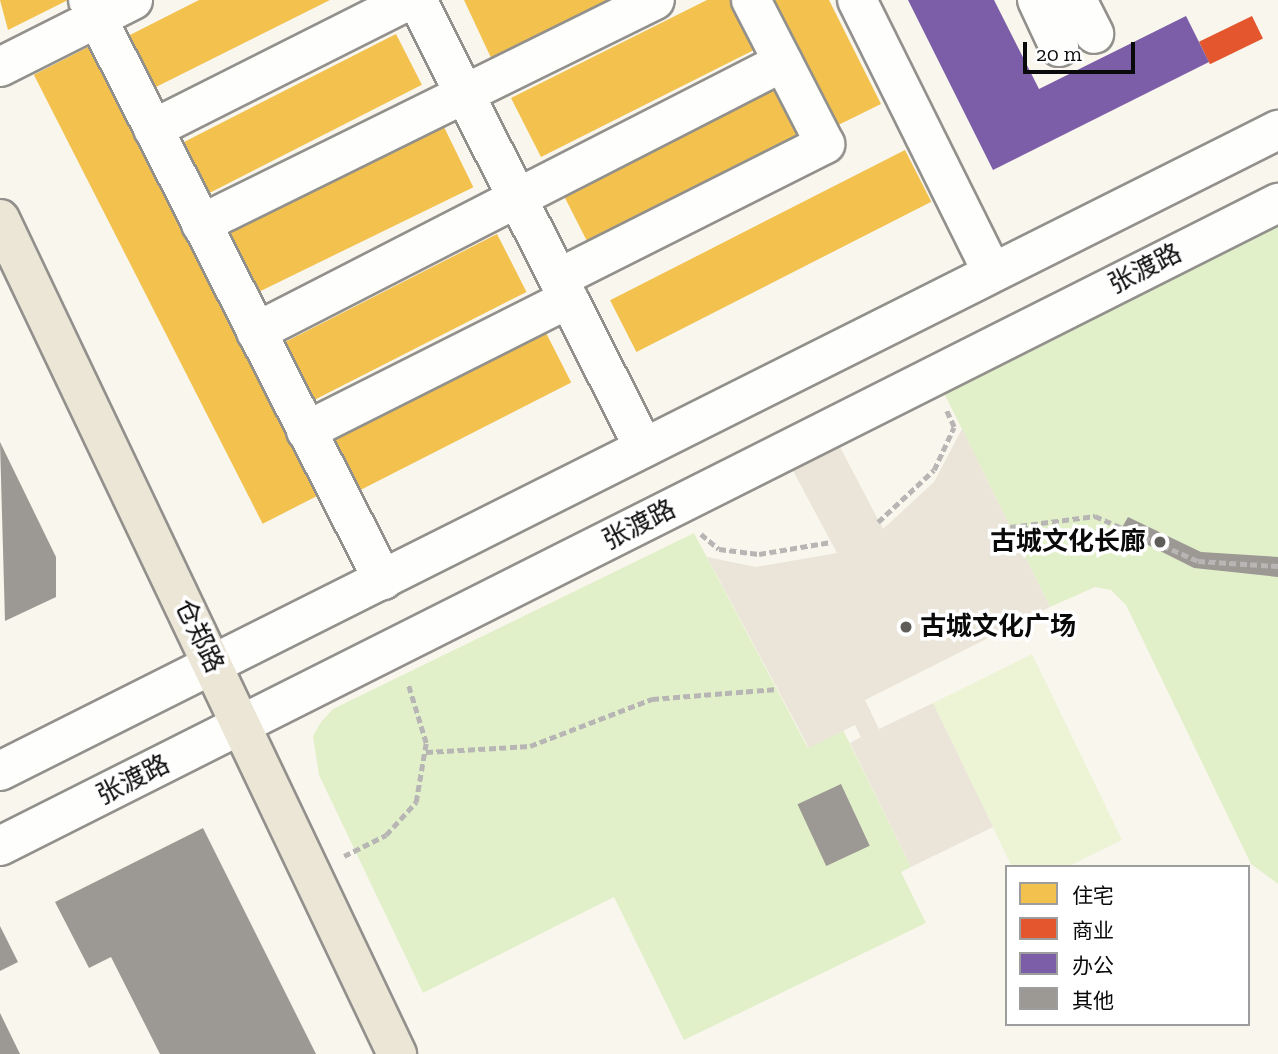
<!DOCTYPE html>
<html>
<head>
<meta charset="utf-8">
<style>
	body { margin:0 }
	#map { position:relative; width:1278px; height:1054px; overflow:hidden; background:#f9f6ed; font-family:"Zilla Slab","Noto Sans SC",serif }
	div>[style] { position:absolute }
	.green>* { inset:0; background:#e2f0ca }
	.pitch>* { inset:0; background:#ecf4d5 }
	.plaza>* { inset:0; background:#eae5d8 }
	.homes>* { inset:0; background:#f2c14e; transform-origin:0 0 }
	.shops>* { inset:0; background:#e4572e; transform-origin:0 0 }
	.offices>* { inset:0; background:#7b5ea7 }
	.building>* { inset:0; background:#9c9893; transform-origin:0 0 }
	.path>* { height:4.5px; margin-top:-2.25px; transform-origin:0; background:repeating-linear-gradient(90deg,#b7b6b5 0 7px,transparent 0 10.5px) }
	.roads { filter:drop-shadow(2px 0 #92908c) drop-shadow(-2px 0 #92908c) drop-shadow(0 2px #92908c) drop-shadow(0 -2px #92908c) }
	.minor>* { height:38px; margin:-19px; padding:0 19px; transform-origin:19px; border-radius:19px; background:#fefefc }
	.major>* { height:38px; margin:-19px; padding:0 19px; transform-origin:19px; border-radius:19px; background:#ebe6d6 }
	.dots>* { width:19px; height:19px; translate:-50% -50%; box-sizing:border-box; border:4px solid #fff; border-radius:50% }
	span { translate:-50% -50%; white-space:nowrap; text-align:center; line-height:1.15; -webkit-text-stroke:7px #fff; paint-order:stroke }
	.street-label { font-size:26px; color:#0a0a0a }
	.poi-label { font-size:26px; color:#0a0a0a; font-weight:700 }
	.right { translate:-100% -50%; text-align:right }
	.left { translate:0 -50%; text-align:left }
	.legend { position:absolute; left:1005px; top:865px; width:245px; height:161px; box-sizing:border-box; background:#fff; border:2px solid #9d9d9d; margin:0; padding:9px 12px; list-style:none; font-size:21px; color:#0a0a0a }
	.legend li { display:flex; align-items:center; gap:14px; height:35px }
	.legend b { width:35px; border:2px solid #9d9d9d }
	.scale { position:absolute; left:1023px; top:42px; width:112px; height:32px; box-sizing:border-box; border:4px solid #0a0a0a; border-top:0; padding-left:9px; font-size:21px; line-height:24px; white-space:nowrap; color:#0a0a0a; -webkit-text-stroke:5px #fff; paint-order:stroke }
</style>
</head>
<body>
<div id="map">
	<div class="green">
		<i style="clip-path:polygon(1278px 225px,1278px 884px,1251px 864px,1126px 605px,1111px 590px,1095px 587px,1050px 607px,944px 393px)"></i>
		<i style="clip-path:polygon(694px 533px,808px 748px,843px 730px,911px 867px,901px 872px,926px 923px,684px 1040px,614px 897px,423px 993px,319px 775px,313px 736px,321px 722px,333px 709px)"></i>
	</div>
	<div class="pitch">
		<i style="clip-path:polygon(1032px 654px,1122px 840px,1067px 867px,1012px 867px,933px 703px)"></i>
	</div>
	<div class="plaza">
		<i style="clip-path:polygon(830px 428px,883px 529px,934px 482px,962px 429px,1050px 607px,865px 700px,879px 729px,933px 703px,993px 827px,911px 867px,850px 743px,861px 737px,855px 725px,809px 748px,707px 557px,756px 567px,837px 553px,783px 452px)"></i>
	</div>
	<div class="homes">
		<i style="clip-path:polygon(0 0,68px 0,8px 30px)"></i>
		<i style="clip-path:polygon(199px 0,330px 0,150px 90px,124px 38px)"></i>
		<i style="clip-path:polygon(464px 0,618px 0,493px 62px)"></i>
		<i style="clip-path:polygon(707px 0,738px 0,762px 46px,541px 157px,511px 98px)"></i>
		<i style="clip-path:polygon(763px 0,829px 0,881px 104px,828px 130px)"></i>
		<i style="left:396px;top:34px;width:57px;height:245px;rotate:63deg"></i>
		<i style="left:98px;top:42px;width:504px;height:72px;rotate:63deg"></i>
		<i style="left:779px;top:87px;width:62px;height:241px;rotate:63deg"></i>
		<i style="left:444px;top:127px;width:67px;height:249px;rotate:64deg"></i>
		<i style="left:905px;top:150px;width:58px;height:331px;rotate:63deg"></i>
		<i style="left:497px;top:234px;width:65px;height:246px;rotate:63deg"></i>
		<i style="left:544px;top:329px;width:60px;height:246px;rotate:63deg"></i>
	</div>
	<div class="shops">
		<i style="left:1252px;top:16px;width:25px;height:59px;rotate:64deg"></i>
	</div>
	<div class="offices">
		<i style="clip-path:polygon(908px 0,994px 0,1039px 89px,1186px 16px,1209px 62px,993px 170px)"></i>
	</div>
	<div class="building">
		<i style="clip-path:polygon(0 442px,56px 557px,56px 597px,5px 621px)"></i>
		<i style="clip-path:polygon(1128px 517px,1201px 552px,1278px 557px,1278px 577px,1194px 568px,1120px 531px)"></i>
		<i style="left:841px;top:784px;width:68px;height:48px;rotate:65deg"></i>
		<i style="clip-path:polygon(203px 828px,316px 1054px,160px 1054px,111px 957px,89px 968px,55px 902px)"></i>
		<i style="clip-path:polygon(0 926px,18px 962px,0 971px)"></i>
		<i style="clip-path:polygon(0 1013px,20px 1054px,0 1054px)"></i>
	</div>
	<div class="path">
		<i style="left:878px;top:522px;width:76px;rotate:-42.9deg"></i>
		<i style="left:934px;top:470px;width:47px;rotate:-65.1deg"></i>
		<i style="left:954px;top:427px;width:19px;rotate:-115deg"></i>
		<i style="left:1010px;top:527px;width:86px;rotate:-7.4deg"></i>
		<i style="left:1095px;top:516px;width:112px;rotate:23.6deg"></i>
		<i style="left:1198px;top:561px;width:80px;rotate:3.6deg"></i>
		<i style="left:701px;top:534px;width:23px;rotate:40deg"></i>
		<i style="left:719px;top:549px;width:40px;rotate:7.1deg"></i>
		<i style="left:759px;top:554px;width:73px;rotate:-9.5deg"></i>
		<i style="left:426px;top:752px;width:104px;rotate:-3.3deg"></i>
		<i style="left:530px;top:746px;width:131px;rotate:-21.1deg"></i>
		<i style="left:652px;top:699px;width:125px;rotate:-4.6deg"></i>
		<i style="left:344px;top:856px;width:47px;rotate:-26.6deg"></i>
		<i style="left:386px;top:835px;width:45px;rotate:-47.7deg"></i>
		<i style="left:416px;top:802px;width:60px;rotate:-80.4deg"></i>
		<i style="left:426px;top:743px;width:62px;rotate:-107deg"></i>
	</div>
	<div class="roads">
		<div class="minor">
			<i style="left:88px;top:0;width:651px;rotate:63.04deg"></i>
			<i style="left:417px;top:0;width:502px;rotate:63.13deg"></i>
			<i style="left:857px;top:0;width:304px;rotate:63.6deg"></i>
			<i style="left:1037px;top:0;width:52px;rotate:64.9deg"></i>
			<i style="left:1077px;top:0;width:38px;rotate:63deg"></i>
			<i style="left:0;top:67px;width:149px;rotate:-26.7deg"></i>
			<i style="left:153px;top:129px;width:287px;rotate:-26.7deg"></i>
			<i style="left:201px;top:224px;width:506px;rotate:-26.26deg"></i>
			<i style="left:559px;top:278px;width:298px;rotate:-26.7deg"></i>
			<i style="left:825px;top:144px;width:162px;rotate:-117.2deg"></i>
			<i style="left:256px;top:332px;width:592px;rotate:-27.13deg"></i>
			<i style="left:306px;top:431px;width:294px;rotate:-26.7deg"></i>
			<i style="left:0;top:771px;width:1430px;rotate:-26.64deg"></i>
			<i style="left:0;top:846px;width:1431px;rotate:-26.71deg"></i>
		</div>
		<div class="major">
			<i style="left:0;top:219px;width:925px;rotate:64.57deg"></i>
		</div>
	</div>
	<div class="dots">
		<i style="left:1160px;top:542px;background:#5e5d59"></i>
		<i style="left:906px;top:627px;background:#5e5d59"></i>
	</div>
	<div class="street-label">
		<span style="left:1145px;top:269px;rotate:-27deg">张渡路</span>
		<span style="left:639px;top:525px;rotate:-27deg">张渡路</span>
		<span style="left:199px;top:636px;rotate:64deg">仓郑路</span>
		<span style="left:133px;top:780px;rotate:-27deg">张渡路</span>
	</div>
	<div class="poi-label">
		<span class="right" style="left:1146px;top:542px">古城文化长廊</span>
		<span class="left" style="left:920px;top:627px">古城文化广场</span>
	</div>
	<ul class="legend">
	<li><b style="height:19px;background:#f2c14e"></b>住宅</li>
	<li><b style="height:19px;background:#e4572e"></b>商业</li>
	<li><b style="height:19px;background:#7b5ea7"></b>办公</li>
	<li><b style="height:19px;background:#9c9893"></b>其他</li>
	</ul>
	<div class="scale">20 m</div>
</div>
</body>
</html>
